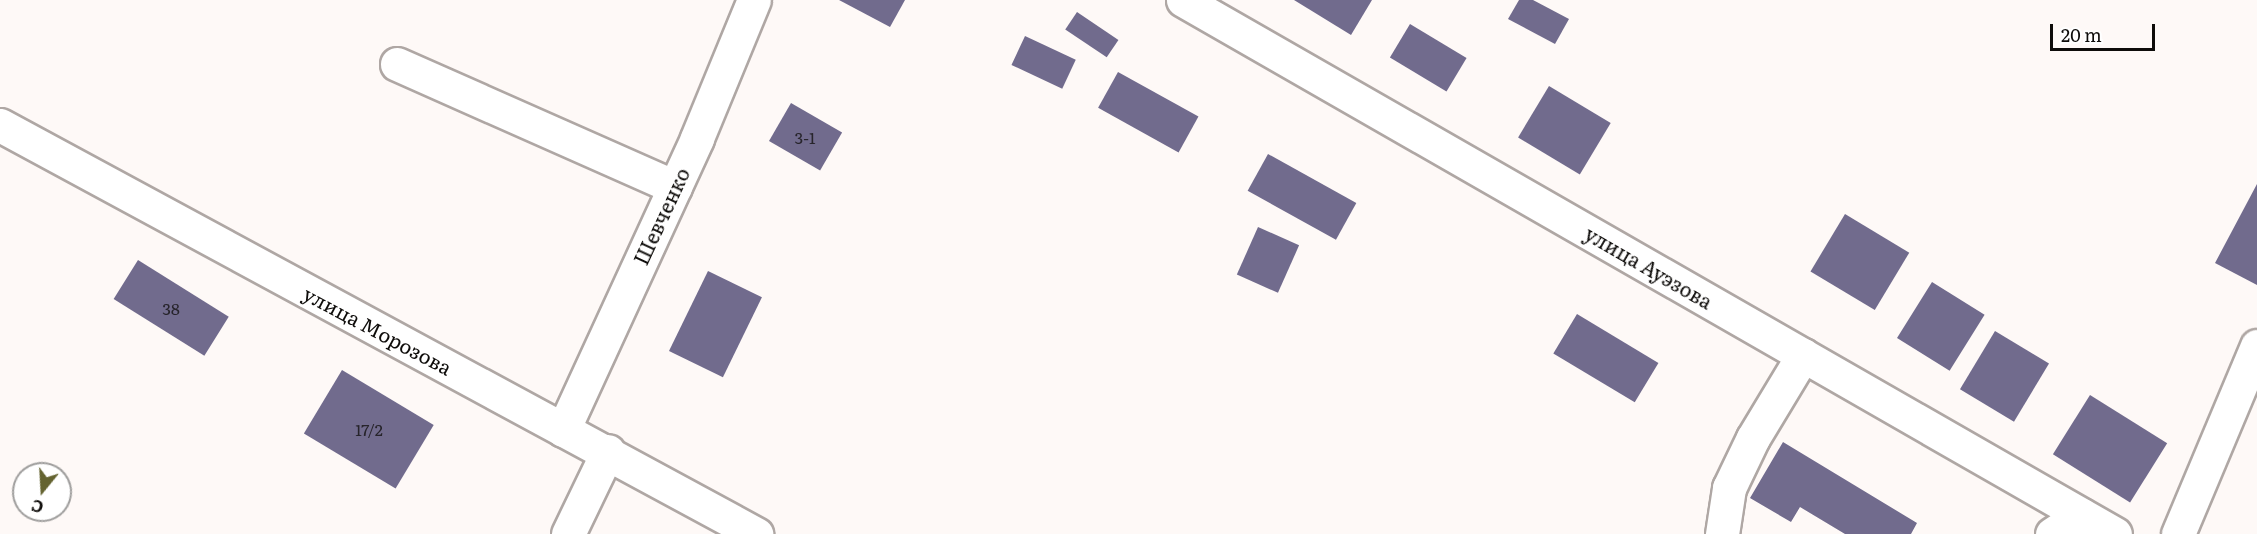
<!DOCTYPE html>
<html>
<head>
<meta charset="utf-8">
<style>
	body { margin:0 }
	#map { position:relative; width:2257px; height:534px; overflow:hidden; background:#fef9f7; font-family:Literata,serif }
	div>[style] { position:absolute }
	.building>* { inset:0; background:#716b8d; transform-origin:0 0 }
	.roads { filter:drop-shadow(2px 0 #afa7a4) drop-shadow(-2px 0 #afa7a4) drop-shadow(0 2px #afa7a4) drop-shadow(0 -2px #afa7a4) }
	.minor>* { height:33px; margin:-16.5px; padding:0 16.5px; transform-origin:16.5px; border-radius:16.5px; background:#fff }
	span { translate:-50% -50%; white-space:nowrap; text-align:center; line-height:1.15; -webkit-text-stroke:5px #fff; paint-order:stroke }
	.number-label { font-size:16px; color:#27242b }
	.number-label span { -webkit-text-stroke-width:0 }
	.street-label { font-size:20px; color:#0e0c0a }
	.north { position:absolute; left:12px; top:462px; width:60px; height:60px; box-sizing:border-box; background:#fff; border:2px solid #9f9e9d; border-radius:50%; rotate:198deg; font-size:16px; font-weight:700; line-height:24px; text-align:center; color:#0e0c0a }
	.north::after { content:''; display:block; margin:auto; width:21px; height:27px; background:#646330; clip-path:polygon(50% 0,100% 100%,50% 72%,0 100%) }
	.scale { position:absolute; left:2050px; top:24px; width:105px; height:27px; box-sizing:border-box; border:3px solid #0e0c0a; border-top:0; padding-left:8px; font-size:18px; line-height:21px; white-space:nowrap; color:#0e0c0a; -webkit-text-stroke:4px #fff; paint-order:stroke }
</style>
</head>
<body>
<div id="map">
	<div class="building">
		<i style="clip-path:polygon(839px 0,905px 0,890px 27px)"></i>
		<i style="clip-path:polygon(1294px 0,1372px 0,1351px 35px)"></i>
		<i style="clip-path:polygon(1519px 0,1533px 0,1569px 19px,1555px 44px,1508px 19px)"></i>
		<i style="left:1077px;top:12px;width:50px;height:21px;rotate:34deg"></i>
		<i style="left:1410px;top:24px;width:66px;height:39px;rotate:31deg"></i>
		<i style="left:1025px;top:36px;width:56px;height:32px;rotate:25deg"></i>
		<i style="left:1118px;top:72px;width:92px;height:41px;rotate:29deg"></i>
		<i style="left:1549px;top:86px;width:72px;height:60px;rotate:31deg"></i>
		<i style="left:791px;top:103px;width:59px;height:44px;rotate:30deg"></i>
		<i style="left:1268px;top:154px;width:101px;height:42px;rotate:29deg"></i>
		<i style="clip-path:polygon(2257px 184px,2257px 285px,2215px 263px)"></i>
		<i style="left:1845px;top:214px;width:75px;height:67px;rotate:31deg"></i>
		<i style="left:1258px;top:227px;width:45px;height:52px;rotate:24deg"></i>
		<i style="left:138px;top:260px;width:107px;height:46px;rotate:32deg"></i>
		<i style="left:708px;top:271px;width:60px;height:89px;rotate:26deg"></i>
		<i style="left:1932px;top:282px;width:62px;height:66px;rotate:32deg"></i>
		<i style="left:1577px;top:314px;width:95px;height:46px;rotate:31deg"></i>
		<i style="left:1995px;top:331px;width:63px;height:68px;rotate:31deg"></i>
		<i style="left:342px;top:370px;width:107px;height:74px;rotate:31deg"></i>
		<i style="left:2090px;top:395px;width:91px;height:70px;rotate:32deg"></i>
		<i style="clip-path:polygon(1783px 442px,1917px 523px,1911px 534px,1845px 534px,1800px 507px,1791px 522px,1750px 498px)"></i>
	</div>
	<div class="roads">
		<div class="minor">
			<i style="left:1183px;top:0;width:1074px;rotate:29.81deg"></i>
			<i style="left:397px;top:64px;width:304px;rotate:23.9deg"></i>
			<i style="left:0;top:125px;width:860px;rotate:28.41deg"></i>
			<i style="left:563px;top:430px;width:321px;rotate:-65.3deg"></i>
			<i style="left:697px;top:138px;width:149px;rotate:-67.6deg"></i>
			<i style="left:568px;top:534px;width:92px;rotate:-64.3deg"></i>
			<i style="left:1722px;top:534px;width:47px;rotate:-81.3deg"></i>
			<i style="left:1729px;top:488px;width:55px;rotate:-64.4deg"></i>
			<i style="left:1753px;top:438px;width:97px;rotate:-58.9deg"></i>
			<i style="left:2052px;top:534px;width:35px;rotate:-33deg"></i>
			<i style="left:2178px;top:534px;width:204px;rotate:-67.2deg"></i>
		</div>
	</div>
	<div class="number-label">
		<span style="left:805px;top:137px">3-1</span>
		<span style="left:171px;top:308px">38</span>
		<span style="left:369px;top:429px">17/2</span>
	</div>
	<div class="street-label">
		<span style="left:661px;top:216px;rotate:-65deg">Шевченко</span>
		<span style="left:1649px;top:267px;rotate:30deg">улица Ауэзова</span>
		<span style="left:378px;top:330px;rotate:28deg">улица Морозова</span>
	</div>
	<div class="north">С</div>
	<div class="scale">20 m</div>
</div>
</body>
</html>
